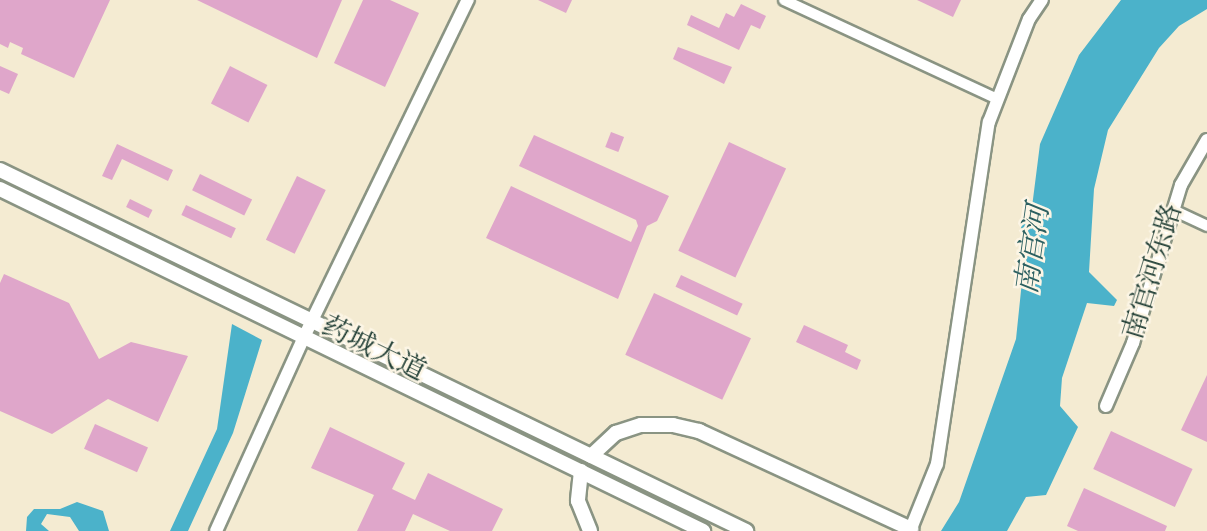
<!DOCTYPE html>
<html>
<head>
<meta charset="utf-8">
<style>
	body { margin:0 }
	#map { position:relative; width:1207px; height:531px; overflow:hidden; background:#f4ebd2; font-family:"Sorts Mill Goudy","Noto Serif SC",serif }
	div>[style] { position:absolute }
	.water>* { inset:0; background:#4bb2ca }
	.building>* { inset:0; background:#dfa6ca; transform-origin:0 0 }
	.roads { filter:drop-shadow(2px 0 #8a9483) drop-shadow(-2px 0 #8a9483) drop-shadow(0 2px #8a9483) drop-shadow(0 -2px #8a9483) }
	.minor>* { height:10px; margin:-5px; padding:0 5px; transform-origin:5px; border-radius:5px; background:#fff }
	.tertiary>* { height:12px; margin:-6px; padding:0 6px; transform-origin:6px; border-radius:6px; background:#fff }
	.secondary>* { height:14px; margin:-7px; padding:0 7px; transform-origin:7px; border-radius:7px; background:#fff }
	span { translate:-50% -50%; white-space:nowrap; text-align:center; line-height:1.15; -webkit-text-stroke:5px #fcf5e5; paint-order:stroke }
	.street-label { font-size:28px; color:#1f3d34 }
	.water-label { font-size:30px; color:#2c6061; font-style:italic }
</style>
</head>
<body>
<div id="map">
	<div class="water">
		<i style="clip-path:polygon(1121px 0,1207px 0,1207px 9px,1179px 26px,1159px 48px,1108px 130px,1094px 189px,1089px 272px,1117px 300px,1114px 306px,1087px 303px,1062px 378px,1060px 406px,1078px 427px,1046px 495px,1026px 497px,1007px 531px,941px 531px,959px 502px,1016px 339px,1027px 233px,1021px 228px,1024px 211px,1032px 207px,1040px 144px,1079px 55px)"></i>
		<i style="clip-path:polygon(232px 324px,262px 340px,233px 433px,188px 531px,170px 531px,217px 429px)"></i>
		<i style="clip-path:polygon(77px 502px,103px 511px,109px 531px,79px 531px,70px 517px,47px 514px,41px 524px,49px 531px,26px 531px,27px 517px,34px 509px,60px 509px)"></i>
	</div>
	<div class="building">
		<i style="clip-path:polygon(0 0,110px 0,74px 78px,21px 54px,23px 48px,10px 42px,8px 48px,0 44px)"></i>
		<i style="clip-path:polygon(197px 0,342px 0,317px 58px)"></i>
		<i style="clip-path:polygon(363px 0,390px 0,419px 13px,385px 87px,334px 63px)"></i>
		<i style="clip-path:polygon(538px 0,572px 0,566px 13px)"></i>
		<i style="clip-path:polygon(917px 0,961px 0,953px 17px)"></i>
		<i style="clip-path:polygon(741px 4px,766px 16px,760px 29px,751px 25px,739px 50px,687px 25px,691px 15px,719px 28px,726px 13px,734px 17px)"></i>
		<i style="clip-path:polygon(678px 47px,732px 67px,724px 84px,673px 59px)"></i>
		<i style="clip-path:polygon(0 66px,18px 74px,9px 94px,0 90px)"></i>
		<i style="left:230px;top:66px;width:42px;height:42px;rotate:27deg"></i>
		<i style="left:611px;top:132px;width:14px;height:16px;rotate:21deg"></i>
		<i style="clip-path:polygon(534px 135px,669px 196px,657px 221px,647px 226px,618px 299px,486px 238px,511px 186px,631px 242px,638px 226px,636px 220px,519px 166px)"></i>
		<i style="left:729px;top:142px;width:63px;height:120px;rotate:25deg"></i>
		<i style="clip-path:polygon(117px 144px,173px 170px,168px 181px,122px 159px,112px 180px,102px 176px)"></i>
		<i style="left:200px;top:174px;width:58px;height:18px;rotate:26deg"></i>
		<i style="left:297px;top:176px;width:32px;height:71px;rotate:26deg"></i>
		<i style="left:130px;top:199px;width:25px;height:9px;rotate:26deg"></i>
		<i style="left:186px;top:205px;width:55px;height:11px;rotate:25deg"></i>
		<i style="clip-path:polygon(4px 274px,69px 303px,99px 359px,131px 342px,188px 356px,158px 422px,108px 399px,52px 434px,0 411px,0 283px)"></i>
		<i style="left:681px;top:275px;width:68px;height:13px;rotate:25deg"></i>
		<i style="left:654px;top:293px;width:107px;height:68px;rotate:25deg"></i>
		<i style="clip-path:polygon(804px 325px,848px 345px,845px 352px,861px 360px,857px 370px,796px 342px)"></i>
		<i style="clip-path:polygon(1207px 375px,1207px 442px,1181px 430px)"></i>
		<i style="left:95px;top:424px;width:58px;height:27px;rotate:24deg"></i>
		<i style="clip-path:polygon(330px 427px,405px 463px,392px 489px,415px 500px,428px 473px,503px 509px,492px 531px,450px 531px,413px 514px,405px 531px,357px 531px,374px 495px,311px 468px)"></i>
		<i style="left:1111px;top:431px;width:90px;height:42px;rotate:25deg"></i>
		<i style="clip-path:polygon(1084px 488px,1167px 526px,1165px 531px,1078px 531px,1067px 526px)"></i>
	</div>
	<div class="roads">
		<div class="minor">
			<i style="left:784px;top:0;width:235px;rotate:24.9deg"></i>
			<i style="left:1173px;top:210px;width:38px;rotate:25deg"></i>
		</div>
		<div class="tertiary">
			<i style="left:1106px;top:406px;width:69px;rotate:-66.8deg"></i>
			<i style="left:1133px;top:343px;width:165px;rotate:-73.1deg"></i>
			<i style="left:1181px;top:185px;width:52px;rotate:-60deg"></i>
			<i style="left:216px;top:531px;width:215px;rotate:-65.6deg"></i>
			<i style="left:305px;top:335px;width:373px;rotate:-64.1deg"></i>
			<i style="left:910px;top:531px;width:72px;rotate:-68.1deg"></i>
			<i style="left:937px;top:464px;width:346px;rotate:-81.4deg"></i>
			<i style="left:989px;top:122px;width:110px;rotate:-68.8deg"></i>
			<i style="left:1029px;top:19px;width:23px;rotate:-56deg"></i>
		</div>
		<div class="secondary">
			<i style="left:0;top:170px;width:829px;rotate:25.82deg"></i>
			<i style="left:0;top:189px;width:782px;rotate:25.94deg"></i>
			<i style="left:591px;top:456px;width:34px;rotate:-43deg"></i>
			<i style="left:616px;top:433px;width:26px;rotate:-18deg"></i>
			<i style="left:641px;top:425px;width:32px"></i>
			<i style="left:673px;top:425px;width:27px;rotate:13deg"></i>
			<i style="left:699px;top:431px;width:234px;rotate:24.8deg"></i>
			<i style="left:581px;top:471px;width:30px;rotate:96deg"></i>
			<i style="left:578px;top:501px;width:32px;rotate:68deg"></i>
		</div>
	</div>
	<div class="street-label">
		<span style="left:1154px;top:272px;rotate:-73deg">南官河东路</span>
		<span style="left:373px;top:350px;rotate:26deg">药城大道</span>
	</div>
	<div class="water-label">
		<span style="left:1035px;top:250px;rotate:-82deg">南官河</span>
	</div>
</div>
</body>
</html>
